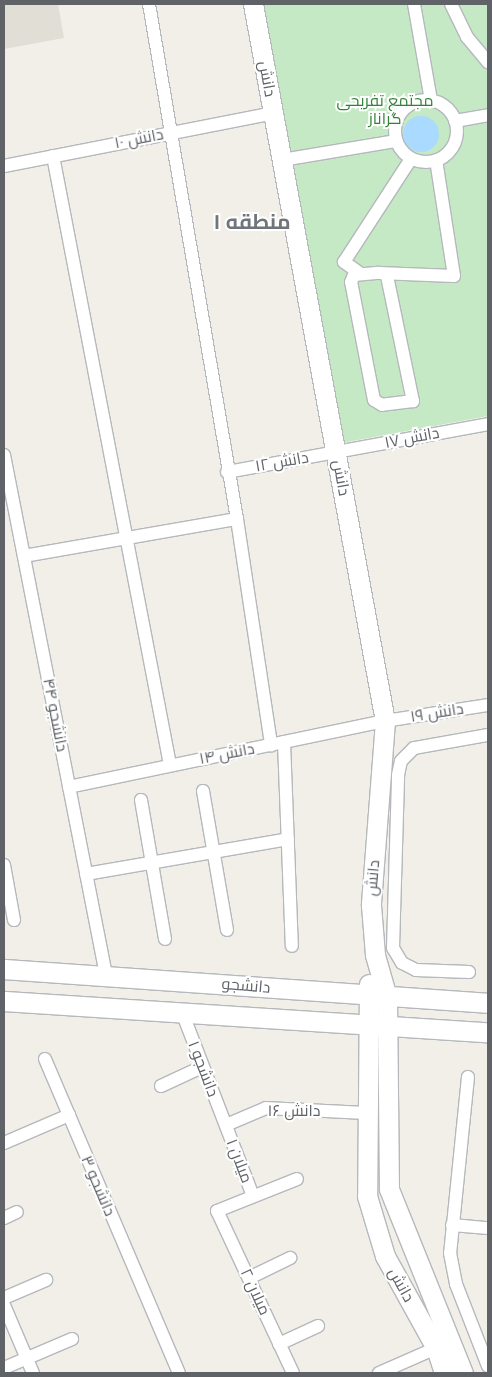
<!DOCTYPE html>
<html>
<head>
<meta charset="utf-8">
<style>
	body { margin:0 }
	#map { position:relative; width:492px; height:1377px; overflow:hidden; background:#f1efe8; font-family:"DM Sans",Cairo,sans-serif }
	div>[style] { position:absolute }
	.education>* { inset:0; background:#e1ded6 }
	.green>* { inset:0; background:#c5e8c5 }
	.water>* { inset:0; background:#aadaff }
	.round { border-radius:50% }
	.roads { filter:drop-shadow(1px 0 #b5b8bc) drop-shadow(-1px 0 #b5b8bc) drop-shadow(0 1px #b5b8bc) drop-shadow(0 -1px #b5b8bc) }
	.street>* { height:12px; margin:-6px; padding:0 6px; transform-origin:6px; border-radius:6px; background:#fff }
	.street>.ring { margin:-6px; padding:0; box-sizing:content-box; background:none; border:12px solid #fff; border-radius:50% }
	.secondary>* { height:19px; margin:-9.5px; padding:0 9.5px; transform-origin:9.5px; border-radius:9.5px; background:#fff }
	span { translate:-50% -50%; white-space:nowrap; text-align:center; line-height:1.15; -webkit-text-stroke:4px #fff; paint-order:stroke }
	.street-label { font-size:16px; color:#5f6368 }
	.park-label { font-size:16px; color:#348238 }
	.district-label { font-size:21px; color:#70757a; font-weight:700 }
	.frame { position:absolute; inset:0; border:5px solid #5f6368; pointer-events:none }
</style>
</head>
<body>
<div id="map">
	<div class="education">
		<i style="clip-path:polygon(4px 4px,58px 4px,64px 38px,4px 49px)"></i>
	</div>
	<div class="green">
		<i style="clip-path:polygon(261px 4px,488px 4px,488px 416px,341px 443px)"></i>
	</div>
	<div class="water">
		<i class="round" style="left:403px;top:116px;width:36px;height:36px"></i>
	</div>
	<div class="roads">
		<div class="street">
			<i style="left:149px;top:4px;width:522px;rotate:80.3deg"></i>
			<i style="left:237px;top:519px;width:229px;rotate:81.4deg"></i>
			<i style="left:414px;top:4px;width:97px;rotate:80deg"></i>
			<i style="left:451px;top:4px;width:37px;rotate:64deg"></i>
			<i style="left:467px;top:37px;width:33px;rotate:50deg"></i>
			<i class="ring" style="left:395px;top:100px;width:50px;height:50px"></i>
			<i style="left:455px;top:121px;width:34px;rotate:-10deg"></i>
			<i style="left:53px;top:156px;width:620px;rotate:79.12deg"></i>
			<i style="left:282px;top:160px;width:116px;rotate:-9.5deg"></i>
			<i style="left:4px;top:166px;width:274px;rotate:-11.1deg"></i>
			<i style="left:361px;top:274px;width:21px;rotate:-145deg"></i>
			<i style="left:344px;top:262px;width:123px;rotate:-57deg"></i>
			<i style="left:387px;top:276px;width:128px;rotate:78.3deg"></i>
			<i style="left:413px;top:401px;width:31px;rotate:173deg"></i>
			<i style="left:382px;top:405px;width:9px;rotate:-148deg"></i>
			<i style="left:374px;top:400px;width:120px;rotate:-101deg"></i>
			<i style="left:351px;top:282px;width:8px;rotate:-67deg"></i>
			<i style="left:354px;top:275px;width:25px;rotate:-5deg"></i>
			<i style="left:379px;top:273px;width:75px;rotate:2.3deg"></i>
			<i style="left:454px;top:276px;width:117px;rotate:-98.8deg"></i>
			<i style="left:4px;top:455px;width:530px;rotate:78.9deg"></i>
			<i style="left:227px;top:472px;width:265px;rotate:-10.4deg"></i>
			<i style="left:24px;top:556px;width:216px;rotate:-9.9deg"></i>
			<i style="left:284px;top:742px;width:204px;rotate:87.8deg"></i>
			<i style="left:69px;top:787px;width:323px;rotate:-11.8deg"></i>
			<i style="left:385px;top:721px;width:104px;rotate:-8.8deg"></i>
			<i style="left:203px;top:791px;width:141px;rotate:80.2deg"></i>
			<i style="left:141px;top:800px;width:141px;rotate:80.2deg"></i>
			<i style="left:4px;top:865px;width:56px;rotate:79.7deg"></i>
			<i style="left:86px;top:874px;width:205px;rotate:-9.8deg"></i>
			<i style="left:469px;top:972px;width:53px;rotate:-177.8deg"></i>
			<i style="left:416px;top:970px;width:16px;rotate:-153deg"></i>
			<i style="left:402px;top:963px;width:17px;rotate:-121deg"></i>
			<i style="left:393px;top:948px;width:173px;rotate:-88.3deg"></i>
			<i style="left:398px;top:775px;width:14px;rotate:-78deg"></i>
			<i style="left:401px;top:761px;width:18px;rotate:-45deg"></i>
			<i style="left:414px;top:748px;width:75px;rotate:-10deg"></i>
			<i style="left:182px;top:1012px;width:197px;rotate:68.9deg"></i>
			<i style="left:45px;top:1059px;width:341px;rotate:66.9deg"></i>
			<i style="left:468px;top:1077px;width:177px;rotate:95.8deg"></i>
			<i style="left:450px;top:1253px;width:32px;rotate:79deg"></i>
			<i style="left:456px;top:1284px;width:88px;rotate:68.7deg"></i>
			<i style="left:161px;top:1086px;width:45px;rotate:-24.9deg"></i>
			<i style="left:226px;top:1125px;width:43px;rotate:-23deg"></i>
			<i style="left:266px;top:1108px;width:99px;rotate:2.9deg"></i>
			<i style="left:4px;top:1143px;width:71px;rotate:-23.3deg"></i>
			<i style="left:4px;top:1218px;width:14px;rotate:-25deg"></i>
			<i style="left:452px;top:1225px;width:36px;rotate:5deg"></i>
			<i style="left:249px;top:1278px;width:46px;rotate:-26deg"></i>
			<i style="left:4px;top:1298px;width:46px;rotate:-23.2deg"></i>
			<i style="left:4px;top:1305px;width:74px;rotate:66.9deg"></i>
			<i style="left:279px;top:1344px;width:43px;rotate:-24.8deg"></i>
			<i style="left:4px;top:1368px;width:74px;rotate:-23.1deg"></i>
			<i style="left:293px;top:1373px;width:179px;rotate:-115.1deg"></i>
			<i style="left:217px;top:1211px;width:86px;rotate:-21.8deg"></i>
			<i style="left:379px;top:1373px;width:62px;rotate:-23.7deg"></i>
		</div>
		<div class="secondary">
			<i style="left:253px;top:4px;width:729px;rotate:79.57deg"></i>
			<i style="left:385px;top:721px;width:185px;rotate:94.4deg"></i>
			<i style="left:371px;top:905px;width:50px;rotate:85.4deg"></i>
			<i style="left:375px;top:955px;width:44px;rotate:74.1deg"></i>
			<i style="left:387px;top:997px;width:192px;rotate:89.4deg"></i>
			<i style="left:389px;top:1189px;width:198px;rotate:68.1deg"></i>
			<i style="left:4px;top:969px;width:485px;rotate:4deg"></i>
			<i style="left:369px;top:984px;width:212px;rotate:90.5deg"></i>
			<i style="left:367px;top:1196px;width:63px;rotate:73.3deg"></i>
			<i style="left:385px;top:1256px;width:105px;rotate:61deg"></i>
			<i style="left:436px;top:1348px;width:26px;rotate:72deg"></i>
			<i style="left:4px;top:1001px;width:485px;rotate:3.7deg"></i>
		</div>
	</div>
	<div class="street-label">
		<span style="left:267px;top:79px;rotate:80deg">دانش</span>
		<span style="left:139px;top:139px;rotate:-11deg">دانش ۱۰</span>
		<span style="left:412px;top:438px;rotate:-11deg">دانش ۱۷</span>
		<span style="left:282px;top:462px;rotate:-10deg">دانش ۱۲</span>
		<span style="left:341px;top:478px;rotate:80deg">دانش</span>
		<span style="left:437px;top:713px;rotate:-9deg">دانش ۱۹</span>
		<span style="left:55px;top:715px;rotate:79deg">دانشجو ۴۴</span>
		<span style="left:227px;top:754px;rotate:-11deg">دانش ۱۴</span>
		<span style="left:373px;top:878px;rotate:-85deg">دانش</span>
		<span style="left:246px;top:986px;rotate:5deg">دانشجو</span>
		<span style="left:203px;top:1069px;rotate:69deg">دانشجو ۱</span>
		<span style="left:294px;top:1111px">دانش ۱۶</span>
		<span style="left:239px;top:1161px;rotate:69deg">میلان ۱</span>
		<span style="left:98px;top:1186px;rotate:67deg">دانشجو ۳</span>
		<span style="left:401px;top:1285px;rotate:61deg">دانش</span>
		<span style="left:255px;top:1292px;rotate:65deg">میلان ۲</span>
	</div>
	<div class="park-label">
		<span style="left:385px;top:110px">مجتمع تفریحی<br>گراناز</span>
	</div>
	<div class="district-label">
		<span style="left:252px;top:222px">منطقه ۱</span>
	</div>
	<div class="frame"></div>
</div>
</body>
</html>
